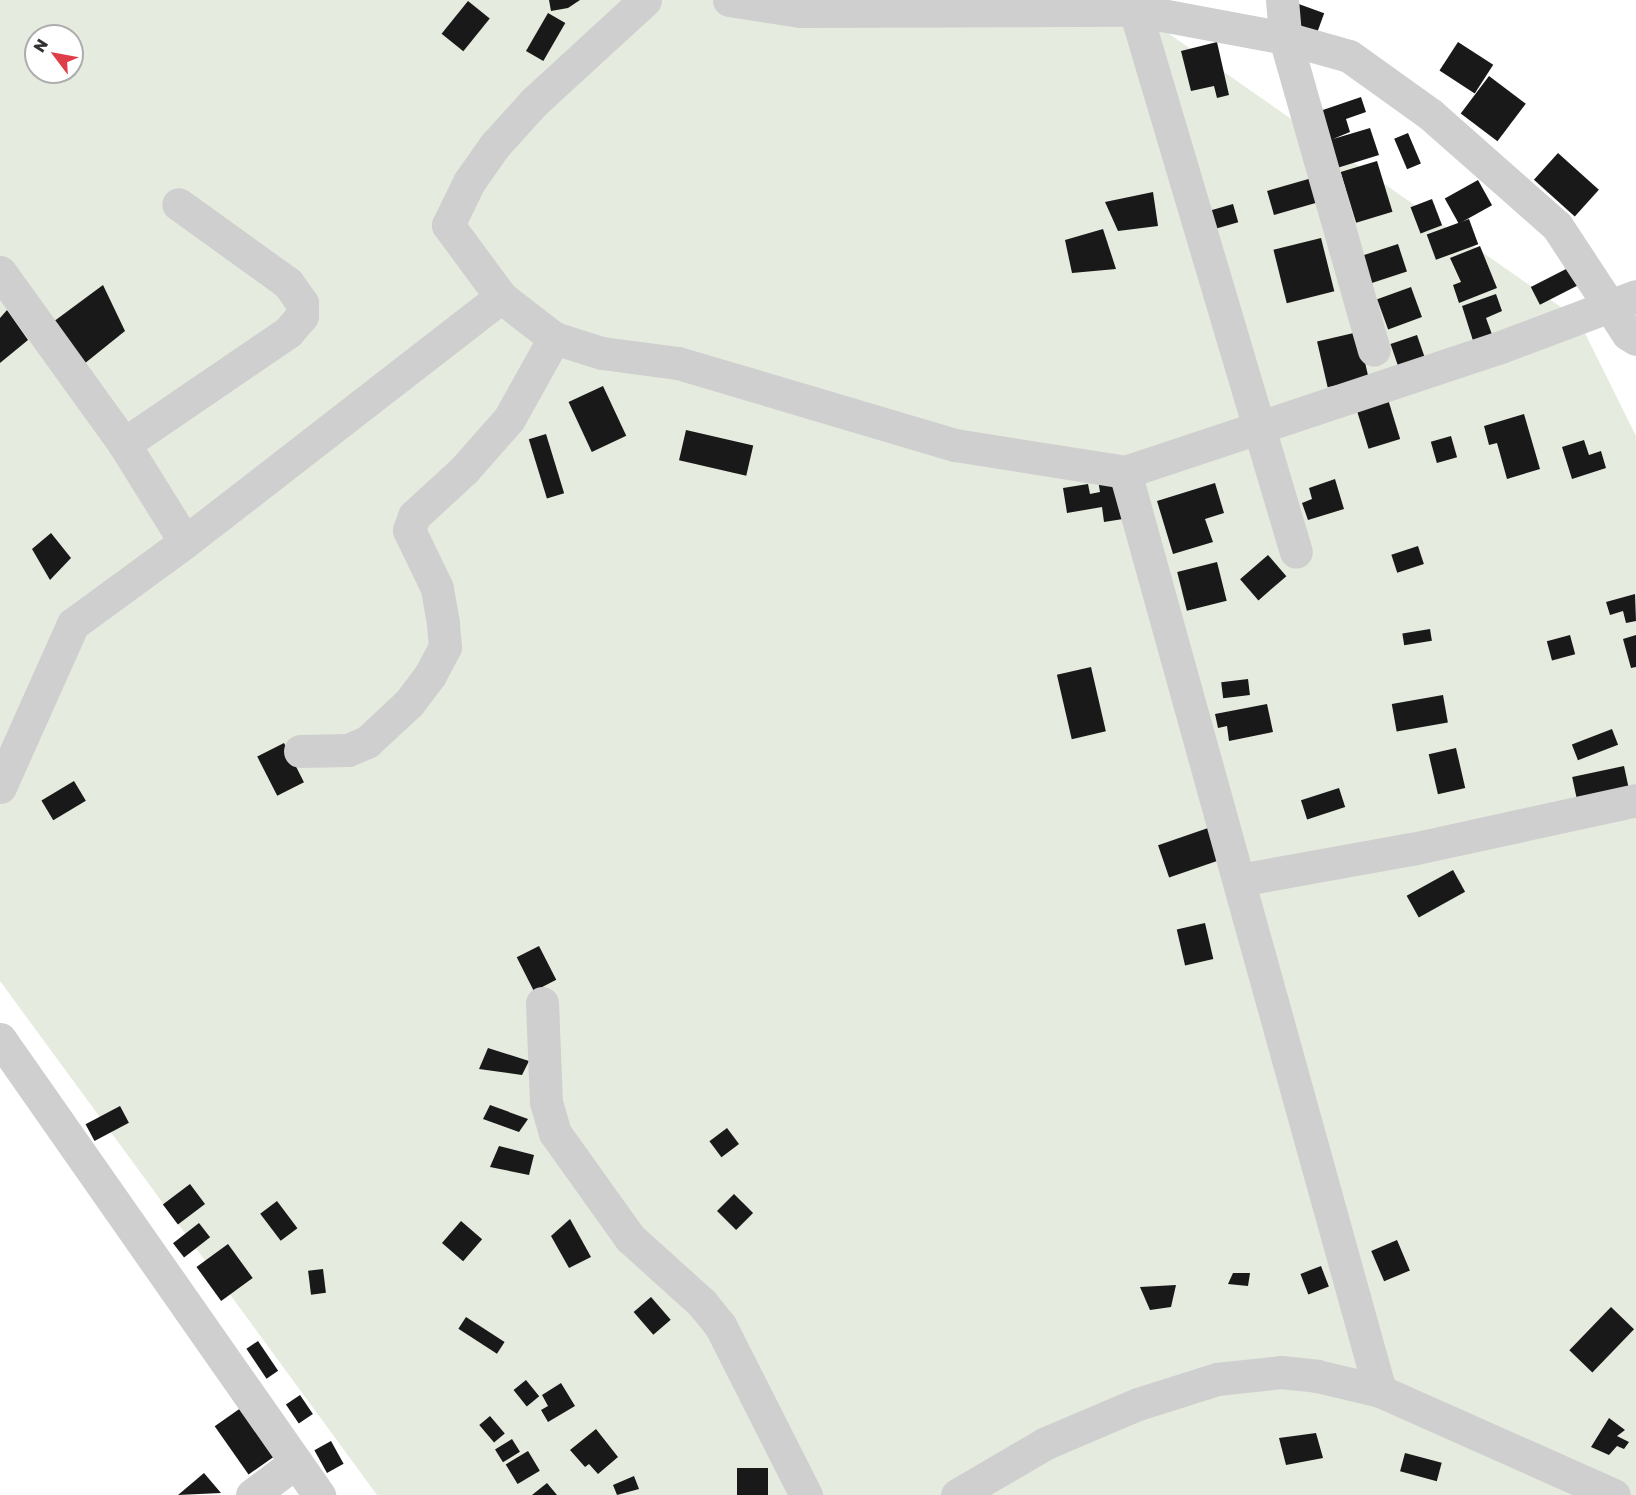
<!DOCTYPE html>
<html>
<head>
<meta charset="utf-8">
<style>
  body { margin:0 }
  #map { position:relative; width:1636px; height:1495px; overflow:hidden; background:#fff; font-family:"Golos Text",sans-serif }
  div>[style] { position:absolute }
  .green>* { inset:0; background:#e5ebde }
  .building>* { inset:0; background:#191919; transform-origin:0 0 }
  .minor>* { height:33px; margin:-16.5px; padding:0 16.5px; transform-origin:16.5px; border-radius:16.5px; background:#cfcfcf }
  span { translate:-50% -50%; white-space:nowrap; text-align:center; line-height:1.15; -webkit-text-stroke:6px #fff; paint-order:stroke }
  .north { position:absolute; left:24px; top:24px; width:60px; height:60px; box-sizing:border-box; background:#fff; border:2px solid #adadad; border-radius:50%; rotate:302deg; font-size:16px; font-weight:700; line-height:24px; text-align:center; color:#323232 }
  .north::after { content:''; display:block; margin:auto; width:21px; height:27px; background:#e03d4b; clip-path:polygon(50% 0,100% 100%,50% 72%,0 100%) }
</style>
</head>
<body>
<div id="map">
  <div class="green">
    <div style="clip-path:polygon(evenodd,0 0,1133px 0,1135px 10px,1578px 319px,1636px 436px,1636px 1495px,377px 1495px,0 981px,0 0,36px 36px,72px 36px,72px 72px,36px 72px,36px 36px)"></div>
  </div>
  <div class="building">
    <div style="clip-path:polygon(549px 0,580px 0,568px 8px,551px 11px)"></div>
    <div style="left:468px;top:1px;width:28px;height:42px;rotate:39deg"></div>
    <div style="left:1296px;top:3px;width:30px;height:29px;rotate:20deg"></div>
    <div style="left:548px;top:13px;width:20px;height:44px;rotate:30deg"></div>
    <div style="clip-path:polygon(1217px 42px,1229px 95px,1217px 98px,1214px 86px,1191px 91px,1181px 51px)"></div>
    <div style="left:1458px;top:42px;width:42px;height:34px;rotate:33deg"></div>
    <div style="left:1489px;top:76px;width:46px;height:47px;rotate:37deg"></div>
    <div style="clip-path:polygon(1361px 97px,1366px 112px,1346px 119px,1350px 132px,1333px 139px,1370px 128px,1379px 155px,1337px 168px,1317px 112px)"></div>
    <div style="left:1408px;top:133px;width:33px;height:15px;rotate:67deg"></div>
    <div style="left:1558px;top:153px;width:55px;height:36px;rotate:42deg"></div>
    <div style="left:1377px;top:161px;width:53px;height:38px;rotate:73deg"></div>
    <div style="left:1319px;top:176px;width:25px;height:54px;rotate:74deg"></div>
    <div style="left:1478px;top:180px;width:29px;height:38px;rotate:61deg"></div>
    <div style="clip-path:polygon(1153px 192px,1158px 226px,1118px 231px,1105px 202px)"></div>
    <div style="left:1432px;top:199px;width:28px;height:23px;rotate:69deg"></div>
    <div style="left:1233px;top:204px;width:19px;height:29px;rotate:74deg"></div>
    <div style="left:1469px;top:219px;width:27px;height:45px;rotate:70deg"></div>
    <div style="clip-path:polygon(1103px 229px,1116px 269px,1072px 273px,1065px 240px)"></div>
    <div style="left:1321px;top:238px;width:55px;height:49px;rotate:76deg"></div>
    <div style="left:1398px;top:244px;width:29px;height:41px;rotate:72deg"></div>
    <div style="clip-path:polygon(1480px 246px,1497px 288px,1459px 303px,1453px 285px,1461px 282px,1450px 258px)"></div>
    <div style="left:1570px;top:267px;width:20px;height:44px;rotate:63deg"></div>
    <div style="clip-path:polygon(103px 285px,125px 331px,79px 368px,53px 322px)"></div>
    <div style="left:1411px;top:287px;width:32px;height:36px;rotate:70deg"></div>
    <div style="clip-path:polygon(1496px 294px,1502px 311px,1486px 318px,1494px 340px,1475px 347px,1462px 306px)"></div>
    <div style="clip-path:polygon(7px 310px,28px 340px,0 363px,0 318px)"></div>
    <div style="left:1358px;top:332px;width:47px;height:42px;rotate:77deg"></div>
    <div style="left:1417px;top:335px;width:31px;height:28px;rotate:71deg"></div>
    <div style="left:603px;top:386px;width:55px;height:38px;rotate:65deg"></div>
    <div style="left:1387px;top:396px;width:45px;height:33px;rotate:73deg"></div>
    <div style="clip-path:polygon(1524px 414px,1540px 469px,1507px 479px,1497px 443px,1489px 445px,1484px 426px)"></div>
    <div style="left:686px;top:430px;width:69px;height:31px;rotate:13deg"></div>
    <div style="left:546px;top:434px;width:62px;height:18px;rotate:73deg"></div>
    <div style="left:1451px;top:436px;width:22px;height:21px;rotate:74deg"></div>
    <div style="clip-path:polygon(1584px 440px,1589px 455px,1601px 451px,1606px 468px,1572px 479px,1562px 447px)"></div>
    <div style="clip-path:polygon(1125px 476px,1123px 519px,1104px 522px,1102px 507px,1067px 513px,1063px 488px,1088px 484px,1090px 494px,1100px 492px,1098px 480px)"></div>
    <div style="clip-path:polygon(1335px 479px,1344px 509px,1308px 520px,1302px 503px,1312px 499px,1309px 488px)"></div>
    <div style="clip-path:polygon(1215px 483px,1224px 513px,1205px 519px,1213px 542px,1173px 554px,1157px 501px)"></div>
    <div style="clip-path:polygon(51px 533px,71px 558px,50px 580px,32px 549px)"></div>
    <div style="left:1418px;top:546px;width:19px;height:28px;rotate:72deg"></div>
    <div style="left:1268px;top:555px;width:28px;height:37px;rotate:49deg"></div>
    <div style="left:1217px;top:562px;width:40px;height:41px;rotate:76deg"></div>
    <div style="clip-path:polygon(1635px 594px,1636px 621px,1626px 623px,1623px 611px,1610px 615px,1606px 602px)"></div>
    <div style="left:1430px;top:629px;width:12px;height:28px;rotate:81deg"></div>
    <div style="left:1570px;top:635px;width:20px;height:24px;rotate:75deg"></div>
    <div style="clip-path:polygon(1636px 635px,1636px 667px,1631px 668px,1623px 639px)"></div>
    <div style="left:1091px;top:667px;width:66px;height:35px;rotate:77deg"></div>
    <div style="left:1248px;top:679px;width:16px;height:27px;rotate:83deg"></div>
    <div style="left:1443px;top:695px;width:28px;height:52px;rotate:80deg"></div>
    <div style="clip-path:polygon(1267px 704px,1273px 732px,1229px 741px,1227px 726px,1218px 728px,1215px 714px)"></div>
    <div style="left:1612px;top:729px;width:17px;height:43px;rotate:69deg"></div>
    <div style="left:284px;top:743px;width:44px;height:30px;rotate:63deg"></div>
    <div style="left:1456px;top:748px;width:41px;height:28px;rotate:77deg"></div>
    <div style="left:1624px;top:766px;width:34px;height:53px;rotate:78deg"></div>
    <div style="left:74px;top:781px;width:23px;height:38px;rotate:59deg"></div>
    <div style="left:1339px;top:788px;width:20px;height:40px;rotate:72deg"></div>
    <div style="left:1211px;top:827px;width:34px;height:56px;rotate:71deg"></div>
    <div style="left:1453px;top:870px;width:25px;height:53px;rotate:61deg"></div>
    <div style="left:1205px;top:923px;width:37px;height:29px;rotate:77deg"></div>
    <div style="left:539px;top:946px;width:38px;height:25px;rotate:63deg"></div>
    <div style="clip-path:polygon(488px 1048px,529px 1061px,522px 1075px,479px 1069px)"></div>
    <div style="clip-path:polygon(490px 1105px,528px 1119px,519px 1132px,483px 1119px)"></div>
    <div style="left:120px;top:1106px;width:19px;height:39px;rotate:62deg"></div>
    <div style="left:727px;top:1128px;width:20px;height:22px;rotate:53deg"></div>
    <div style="clip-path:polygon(499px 1146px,534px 1155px,529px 1175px,490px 1167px)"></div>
    <div style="left:190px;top:1184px;width:25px;height:34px;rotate:53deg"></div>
    <div style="left:734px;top:1194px;width:27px;height:24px;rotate:45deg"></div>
    <div style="left:277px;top:1201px;width:34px;height:21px;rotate:53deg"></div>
    <div style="clip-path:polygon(570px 1219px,591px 1257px,569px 1268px,551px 1236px)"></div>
    <div style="left:461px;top:1221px;width:28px;height:29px;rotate:41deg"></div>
    <div style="left:199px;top:1223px;width:18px;height:33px;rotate:52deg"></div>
    <div style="left:1397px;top:1240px;width:33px;height:28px;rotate:67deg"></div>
    <div style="left:228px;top:1244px;width:42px;height:39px;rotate:54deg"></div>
    <div style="left:1321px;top:1266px;width:22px;height:22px;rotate:69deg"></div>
    <div style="left:323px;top:1269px;width:24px;height:15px;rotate:83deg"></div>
    <div style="clip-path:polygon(1233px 1273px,1250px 1273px,1248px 1286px,1228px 1284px)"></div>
    <div style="clip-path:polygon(1176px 1285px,1171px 1307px,1150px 1310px,1140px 1287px)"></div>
    <div style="left:651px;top:1297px;width:30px;height:23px;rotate:49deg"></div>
    <div style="left:1611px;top:1307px;width:32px;height:60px;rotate:44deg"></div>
    <div style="left:466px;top:1317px;width:46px;height:14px;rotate:33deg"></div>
    <div style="left:258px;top:1341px;width:36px;height:14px;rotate:56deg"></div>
    <div style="left:526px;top:1380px;width:21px;height:16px;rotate:51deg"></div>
    <div style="clip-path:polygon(561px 1383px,575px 1406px,548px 1422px,541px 1410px,548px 1406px,542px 1395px)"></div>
    <div style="left:300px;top:1395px;width:23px;height:17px;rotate:56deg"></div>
    <div style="left:245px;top:1405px;width:59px;height:37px;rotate:55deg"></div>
    <div style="left:490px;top:1416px;width:23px;height:14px;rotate:50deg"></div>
    <div style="clip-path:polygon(1609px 1418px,1625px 1430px,1617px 1436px,1629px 1442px,1624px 1449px,1617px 1446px,1609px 1455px,1591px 1447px)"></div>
    <div style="clip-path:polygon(596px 1429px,618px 1457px,598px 1474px,589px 1464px,585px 1467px,570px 1450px)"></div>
    <div style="clip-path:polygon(1316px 1433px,1323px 1458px,1286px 1465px,1279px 1438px)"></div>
    <div style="left:512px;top:1439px;width:15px;height:20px;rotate:58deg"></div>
    <div style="left:331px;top:1441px;width:26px;height:19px;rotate:61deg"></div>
    <div style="left:528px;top:1451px;width:23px;height:26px;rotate:59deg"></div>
    <div style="left:1405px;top:1453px;width:38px;height:19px;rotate:15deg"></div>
    <div style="left:737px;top:1468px;width:31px;height:27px"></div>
    <div style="clip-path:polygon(204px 1473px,221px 1493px,178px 1495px)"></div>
    <div style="clip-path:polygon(634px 1476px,639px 1489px,617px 1495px,613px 1485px)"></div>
    <div style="clip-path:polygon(547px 1483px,557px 1495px,532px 1495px)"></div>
  </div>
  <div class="minor">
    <div style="left:645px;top:0;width:151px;rotate:137.4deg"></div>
    <div style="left:534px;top:102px;width:58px;rotate:132.2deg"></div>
    <div style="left:495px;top:145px;width:45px;rotate:125.1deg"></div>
    <div style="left:469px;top:182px;width:48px;rotate:116deg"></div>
    <div style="left:448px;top:225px;width:89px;rotate:53.6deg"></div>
    <div style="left:501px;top:297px;width:67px;rotate:37.7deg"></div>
    <div style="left:554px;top:338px;width:50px;rotate:17.4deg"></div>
    <div style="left:602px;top:353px;width:77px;rotate:7.5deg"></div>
    <div style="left:678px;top:363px;width:289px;rotate:16.5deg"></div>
    <div style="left:955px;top:445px;width:172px;rotate:9deg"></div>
    <div style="left:1125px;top:472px;width:393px;rotate:-18.4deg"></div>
    <div style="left:1498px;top:348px;width:147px;rotate:-20.6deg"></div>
    <div style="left:729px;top:0;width:72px;rotate:8.8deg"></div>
    <div style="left:800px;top:11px;width:335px;rotate:-0.2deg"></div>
    <div style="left:1135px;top:10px;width:153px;rotate:10.6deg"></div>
    <div style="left:1285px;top:38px;width:66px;rotate:15.7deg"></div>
    <div style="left:1349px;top:56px;width:100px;rotate:35.6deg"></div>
    <div style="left:1430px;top:114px;width:169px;rotate:41.4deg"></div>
    <div style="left:1557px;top:226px;width:129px;rotate:56.7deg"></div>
    <div style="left:1628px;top:334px;width:9px;rotate:32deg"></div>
    <div style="left:1282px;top:0;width:38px;rotate:85deg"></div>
    <div style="left:1285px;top:38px;width:324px;rotate:74.1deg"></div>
    <div style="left:1135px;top:10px;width:565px;rotate:73.46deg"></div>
    <div style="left:0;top:272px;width:212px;rotate:54.2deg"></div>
    <div style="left:124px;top:444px;width:115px;rotate:58.1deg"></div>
    <div style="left:124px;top:444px;width:199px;rotate:-34.3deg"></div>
    <div style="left:288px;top:332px;width:21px;rotate:-49deg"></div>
    <div style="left:302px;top:316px;width:13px;rotate:-90deg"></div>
    <div style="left:302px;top:303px;width:24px;rotate:-125deg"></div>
    <div style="left:288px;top:283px;width:135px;rotate:-144.3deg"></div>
    <div style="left:1125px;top:472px;width:954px;rotate:74.49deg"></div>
    <div style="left:300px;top:751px;width:48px;rotate:-1.2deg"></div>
    <div style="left:348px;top:750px;width:21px;rotate:-23deg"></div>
    <div style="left:367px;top:742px;width:57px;rotate:-42.9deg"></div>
    <div style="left:409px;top:703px;width:35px;rotate:-53deg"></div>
    <div style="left:430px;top:675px;width:32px;rotate:-62deg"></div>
    <div style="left:445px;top:647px;width:24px;rotate:-95deg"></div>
    <div style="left:443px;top:623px;width:36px;rotate:-100deg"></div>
    <div style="left:437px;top:588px;width:64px;rotate:-115.8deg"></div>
    <div style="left:409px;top:530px;width:15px;rotate:-70deg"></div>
    <div style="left:414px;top:516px;width:68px;rotate:-42.6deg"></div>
    <div style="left:464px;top:470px;width:68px;rotate:-48.6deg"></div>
    <div style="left:509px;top:419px;width:93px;rotate:-60.9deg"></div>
    <div style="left:0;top:787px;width:179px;rotate:-65.9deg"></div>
    <div style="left:73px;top:624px;width:139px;rotate:-36.2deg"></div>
    <div style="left:185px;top:542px;width:400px;rotate:-37.8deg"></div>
    <div style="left:1239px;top:880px;width:176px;rotate:-10.2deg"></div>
    <div style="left:1412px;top:849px;width:229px;rotate:-12.3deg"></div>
    <div style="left:542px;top:1003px;width:99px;rotate:87.7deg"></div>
    <div style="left:546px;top:1102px;width:32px;rotate:74deg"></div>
    <div style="left:555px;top:1133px;width:129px;rotate:54.5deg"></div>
    <div style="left:630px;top:1238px;width:97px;rotate:42.1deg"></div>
    <div style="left:702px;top:1303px;width:28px;rotate:51deg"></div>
    <div style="left:720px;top:1325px;width:191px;rotate:63.2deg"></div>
    <div style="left:0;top:1039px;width:557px;rotate:55.02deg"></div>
    <div style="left:252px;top:1495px;width:55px;rotate:-36.9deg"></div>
    <div style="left:957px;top:1495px;width:103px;rotate:-30.3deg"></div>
    <div style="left:1046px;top:1443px;width:100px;rotate:-23deg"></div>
    <div style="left:1138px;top:1404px;width:83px;rotate:-17.6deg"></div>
    <div style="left:1217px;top:1379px;width:64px;rotate:-6.2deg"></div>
    <div style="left:1281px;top:1372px;width:36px;rotate:6deg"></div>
    <div style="left:1317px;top:1376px;width:65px;rotate:13.4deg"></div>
    <div style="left:1380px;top:1391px;width:256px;rotate:24deg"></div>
  </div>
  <div class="north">N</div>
</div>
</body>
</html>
